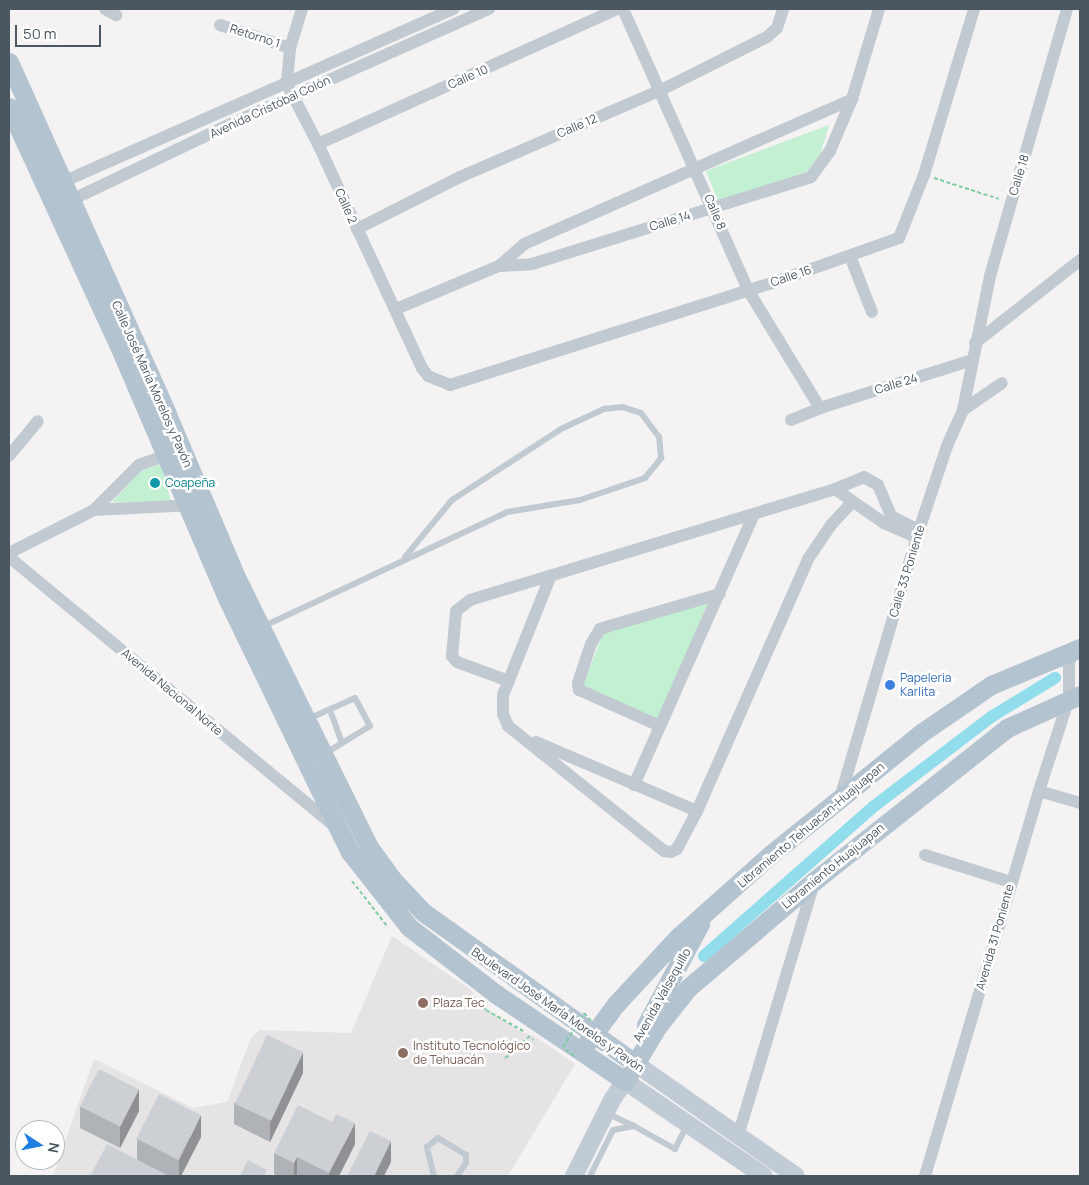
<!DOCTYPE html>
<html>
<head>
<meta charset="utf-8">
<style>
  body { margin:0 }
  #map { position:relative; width:1089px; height:1185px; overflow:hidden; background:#f4f2f2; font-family:Manrope,sans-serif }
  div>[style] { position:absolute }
  .education>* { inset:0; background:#e5e3e4 }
  .green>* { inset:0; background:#c3efd2 }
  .canal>* { height:12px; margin:-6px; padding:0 6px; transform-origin:6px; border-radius:6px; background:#92ddeb }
  .path>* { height:2px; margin-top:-1px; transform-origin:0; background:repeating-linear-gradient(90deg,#7bcda1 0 4px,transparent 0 6.5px) }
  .lane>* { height:6px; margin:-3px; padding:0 3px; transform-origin:3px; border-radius:3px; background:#c1cad1 }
  .street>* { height:12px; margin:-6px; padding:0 6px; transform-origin:6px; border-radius:6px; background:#c1cad1 }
  .secondary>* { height:18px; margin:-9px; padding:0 9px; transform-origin:9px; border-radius:9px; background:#c1cbd5 }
  .primary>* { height:19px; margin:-9.5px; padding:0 9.5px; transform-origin:9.5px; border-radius:9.5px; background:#b3c3d0 }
  .path-bridge>* { height:2px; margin-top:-1px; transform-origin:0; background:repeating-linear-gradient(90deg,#7bcda1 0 4px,transparent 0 6.5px) }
  .wall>* { inset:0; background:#afb2b6 }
  .shaded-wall>* { inset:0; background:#8f9194 }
  .building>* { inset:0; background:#cccfd4; transform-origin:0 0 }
  .dots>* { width:14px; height:14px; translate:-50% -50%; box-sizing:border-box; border:2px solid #fff; border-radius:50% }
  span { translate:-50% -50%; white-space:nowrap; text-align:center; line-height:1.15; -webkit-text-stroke:5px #fff; paint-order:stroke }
  .street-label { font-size:12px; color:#4a5660 }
  .culture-label { font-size:12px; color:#0d838f }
  .left { translate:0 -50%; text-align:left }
  .shop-label { font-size:12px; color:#366cbe }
  .education-label { font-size:12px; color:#785e54 }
  .frame { position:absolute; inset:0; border:10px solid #4a5660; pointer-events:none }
  .north { position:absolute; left:15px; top:1120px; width:50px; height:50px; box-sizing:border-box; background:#fff; border:1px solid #b7bbbf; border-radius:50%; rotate:101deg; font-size:14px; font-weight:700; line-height:20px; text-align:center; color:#4a5660 }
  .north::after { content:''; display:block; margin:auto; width:18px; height:22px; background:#1f7ee2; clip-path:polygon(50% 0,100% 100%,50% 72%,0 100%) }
  .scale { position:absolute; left:15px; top:25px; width:86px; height:22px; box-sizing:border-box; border:2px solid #4a5660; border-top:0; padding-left:6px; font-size:15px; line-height:18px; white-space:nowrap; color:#4a5660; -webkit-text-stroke:4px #fff; paint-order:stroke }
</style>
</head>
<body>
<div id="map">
  <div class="education">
    <div style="clip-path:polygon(392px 936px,471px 990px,481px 1006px,522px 1032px,536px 1037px,575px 1064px,508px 1176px,53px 1176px,94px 1059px,193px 1108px,227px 1102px,250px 1040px,259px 1030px,351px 1033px)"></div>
  </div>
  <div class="green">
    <div style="clip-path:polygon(829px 125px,816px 169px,718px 201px,706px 171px)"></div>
    <div style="clip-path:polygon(161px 464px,171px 501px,144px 504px,112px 502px,141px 471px)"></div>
    <div style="clip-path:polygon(709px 600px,658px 722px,582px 688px,604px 631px)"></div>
  </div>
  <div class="canal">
    <div style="left:704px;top:956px;width:225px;rotate:-41.4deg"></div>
    <div style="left:873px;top:807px;width:148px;rotate:-37.3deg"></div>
    <div style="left:991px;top:717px;width:75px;rotate:-31.4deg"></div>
  </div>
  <div class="path">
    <div style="left:934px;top:178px;width:68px;rotate:17.9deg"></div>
    <div style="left:352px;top:881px;width:57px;rotate:52.1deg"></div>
    <div style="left:474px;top:997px;width:18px;rotate:47deg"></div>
    <div style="left:486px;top:1010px;width:43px;rotate:29.6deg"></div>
    <div style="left:530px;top:1036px;width:33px;rotate:139deg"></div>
    <div style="left:505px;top:1058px;width:34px;rotate:-34deg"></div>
  </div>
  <div class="lane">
    <div style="left:262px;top:627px;width:271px;rotate:-25.1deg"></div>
    <div style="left:507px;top:512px;width:74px;rotate:-9.3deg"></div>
    <div style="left:580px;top:500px;width:69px;rotate:-18.7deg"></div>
    <div style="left:645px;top:478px;width:26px;rotate:-51deg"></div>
    <div style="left:661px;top:458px;width:21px;rotate:-95deg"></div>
    <div style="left:659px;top:437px;width:30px;rotate:-127deg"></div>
    <div style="left:641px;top:413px;width:19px;rotate:-162deg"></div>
    <div style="left:623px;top:407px;width:19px;rotate:174deg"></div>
    <div style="left:604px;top:409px;width:47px;rotate:155.1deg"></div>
    <div style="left:561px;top:429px;width:130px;rotate:146.9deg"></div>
    <div style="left:452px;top:500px;width:74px;rotate:129.5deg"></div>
    <div style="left:330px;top:710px;width:35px;rotate:70deg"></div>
    <div style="left:308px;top:719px;width:51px;rotate:-24.1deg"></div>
    <div style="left:355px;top:698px;width:32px;rotate:62deg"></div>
    <div style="left:370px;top:726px;width:52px;rotate:148.5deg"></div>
    <div style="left:634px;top:1126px;width:47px;rotate:29.3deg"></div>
    <div style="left:675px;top:1149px;width:27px;rotate:-63deg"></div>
    <div style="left:434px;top:1176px;width:30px;rotate:-104deg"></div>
    <div style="left:427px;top:1147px;width:14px;rotate:-39deg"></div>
    <div style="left:438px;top:1138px;width:33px;rotate:31deg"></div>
    <div style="left:466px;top:1155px;width:8px;rotate:90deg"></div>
    <div style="left:466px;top:1163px;width:16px;rotate:125deg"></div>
    <div style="left:590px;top:1176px;width:51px;rotate:-63.4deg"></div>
    <div style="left:613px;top:1130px;width:21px;rotate:-11deg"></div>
    <div style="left:634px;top:1126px;width:31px;rotate:-155deg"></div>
  </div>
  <div class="street">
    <div style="left:105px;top:9px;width:13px;rotate:29deg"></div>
    <div style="left:302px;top:9px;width:41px;rotate:107.1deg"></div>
    <div style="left:290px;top:48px;width:36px;rotate:95deg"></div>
    <div style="left:287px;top:84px;width:68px;rotate:62.7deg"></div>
    <div style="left:318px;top:144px;width:247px;rotate:65.1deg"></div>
    <div style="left:422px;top:368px;width:10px;rotate:53deg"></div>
    <div style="left:428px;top:376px;width:24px;rotate:22deg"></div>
    <div style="left:450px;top:385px;width:335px;rotate:-17.6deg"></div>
    <div style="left:769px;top:284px;width:138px;rotate:-19.5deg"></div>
    <div style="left:899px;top:238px;width:68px;rotate:-68.4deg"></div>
    <div style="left:924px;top:175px;width:173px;rotate:-73.2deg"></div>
    <div style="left:623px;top:9px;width:308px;rotate:66deg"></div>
    <div style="left:748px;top:290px;width:138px;rotate:58.6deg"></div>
    <div style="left:220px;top:25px;width:74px;rotate:18.2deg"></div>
    <div style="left:318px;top:144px;width:328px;rotate:-24.3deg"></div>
    <div style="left:56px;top:185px;width:435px;rotate:-23.9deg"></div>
    <div style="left:65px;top:203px;width:191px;rotate:-25.5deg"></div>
    <div style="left:237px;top:121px;width:276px;rotate:-24deg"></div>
    <div style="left:357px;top:229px;width:115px;rotate:-26.8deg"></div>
    <div style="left:460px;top:177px;width:217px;rotate:-23.4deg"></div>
    <div style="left:659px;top:91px;width:121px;rotate:-26.6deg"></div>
    <div style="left:767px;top:37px;width:13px;rotate:-42deg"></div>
    <div style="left:777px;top:28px;width:20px;rotate:-72deg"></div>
    <div style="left:850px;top:256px;width:60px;rotate:68.6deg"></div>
    <div style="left:499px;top:266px;width:33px;rotate:-3deg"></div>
    <div style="left:532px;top:264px;width:292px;rotate:-17.3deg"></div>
    <div style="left:811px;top:177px;width:32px;rotate:-54deg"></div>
    <div style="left:830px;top:151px;width:56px;rotate:-67.1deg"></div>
    <div style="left:852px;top:99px;width:94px;rotate:-73.3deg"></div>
    <div style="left:396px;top:309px;width:112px;rotate:-22.7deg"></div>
    <div style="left:499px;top:266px;width:33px;rotate:-41deg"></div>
    <div style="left:524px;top:244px;width:359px;rotate:-23.8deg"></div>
    <div style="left:975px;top:343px;width:134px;rotate:-38.3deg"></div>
    <div style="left:963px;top:410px;width:47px;rotate:-34.7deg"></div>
    <div style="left:791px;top:420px;width:31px;rotate:-22deg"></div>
    <div style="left:820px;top:408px;width:159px;rotate:-17.5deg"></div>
    <div style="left:9px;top:456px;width:45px;rotate:-50.4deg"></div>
    <div style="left:835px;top:489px;width:60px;rotate:34.8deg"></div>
    <div style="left:884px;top:523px;width:36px;rotate:24deg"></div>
    <div style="left:94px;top:510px;width:100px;rotate:-2.9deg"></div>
    <div style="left:9px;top:553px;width:95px;rotate:-26.8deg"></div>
    <div style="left:94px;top:510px;width:64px;rotate:-45deg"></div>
    <div style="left:139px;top:465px;width:35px;rotate:-20deg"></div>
    <div style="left:9px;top:557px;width:422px;rotate:39.6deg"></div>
    <div style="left:551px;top:575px;width:129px;rotate:111.8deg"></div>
    <div style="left:503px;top:695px;width:19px;rotate:90deg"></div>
    <div style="left:503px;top:714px;width:13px;rotate:67deg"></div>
    <div style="left:508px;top:726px;width:200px;rotate:38.7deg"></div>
    <div style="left:664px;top:851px;width:7px;rotate:8deg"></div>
    <div style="left:671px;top:852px;width:7px;rotate:-27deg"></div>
    <div style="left:677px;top:849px;width:43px;rotate:-62.2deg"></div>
    <div style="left:697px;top:811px;width:275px;rotate:-66.2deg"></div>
    <div style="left:808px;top:559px;width:40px;rotate:-56deg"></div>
    <div style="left:830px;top:526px;width:33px;rotate:-47deg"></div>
    <div style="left:509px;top:681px;width:55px;rotate:-159.9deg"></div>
    <div style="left:457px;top:662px;width:8px;rotate:-130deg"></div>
    <div style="left:452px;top:656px;width:45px;rotate:-84.9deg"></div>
    <div style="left:456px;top:611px;width:18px;rotate:-38deg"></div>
    <div style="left:470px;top:600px;width:382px;rotate:-16.9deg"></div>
    <div style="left:835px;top:489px;width:31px;rotate:-22deg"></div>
    <div style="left:864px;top:477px;width:16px;rotate:30deg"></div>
    <div style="left:878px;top:485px;width:34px;rotate:67deg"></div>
    <div style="left:891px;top:516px;width:31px;rotate:27deg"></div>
    <div style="left:660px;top:726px;width:89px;rotate:-156deg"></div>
    <div style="left:579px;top:690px;width:7px;rotate:-98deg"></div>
    <div style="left:578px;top:683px;width:41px;rotate:-71.6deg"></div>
    <div style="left:591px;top:644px;width:17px;rotate:-59deg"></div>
    <div style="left:600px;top:629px;width:9px;rotate:-18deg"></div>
    <div style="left:609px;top:626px;width:115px;rotate:-16.2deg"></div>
    <div style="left:536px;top:742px;width:175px;rotate:23.2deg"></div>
    <div style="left:634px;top:785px;width:296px;rotate:-66.1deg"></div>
    <div style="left:1039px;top:791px;width:43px;rotate:16.3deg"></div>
    <div style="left:840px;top:798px;width:279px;rotate:-73.6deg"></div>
    <div style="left:919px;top:530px;width:89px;rotate:-71.6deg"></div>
    <div style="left:947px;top:446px;width:39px;rotate:-66deg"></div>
    <div style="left:963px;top:410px;width:137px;rotate:-78.6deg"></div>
    <div style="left:990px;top:276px;width:278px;rotate:-73.9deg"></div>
    <div style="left:925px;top:855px;width:90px;rotate:17.4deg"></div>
    <div style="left:738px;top:1136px;width:265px;rotate:-73.3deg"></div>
    <div style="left:925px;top:1176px;width:402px;rotate:-73.5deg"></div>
    <div style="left:1039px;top:791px;width:98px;rotate:-72.1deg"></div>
    <div style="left:1069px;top:698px;width:35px;rotate:-90deg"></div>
    <div style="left:1069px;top:663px;width:16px;rotate:-72deg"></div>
  </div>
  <div class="secondary">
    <div style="left:636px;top:1064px;width:195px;rotate:35deg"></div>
    <div style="left:574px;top:1176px;width:85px;rotate:-63.4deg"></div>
    <div style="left:612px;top:1100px;width:23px;rotate:-56deg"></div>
    <div style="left:625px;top:1081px;width:168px;rotate:34.4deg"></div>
  </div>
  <div class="primary">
    <div style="left:9px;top:62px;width:384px;rotate:65.8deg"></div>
    <div style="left:166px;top:412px;width:181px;rotate:67deg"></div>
    <div style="left:237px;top:579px;width:299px;rotate:63.8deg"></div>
    <div style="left:369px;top:847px;width:39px;rotate:54deg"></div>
    <div style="left:392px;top:879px;width:45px;rotate:46.8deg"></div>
    <div style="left:423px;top:912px;width:262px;rotate:35.5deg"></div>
    <div style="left:9px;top:107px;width:271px;rotate:65.3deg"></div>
    <div style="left:122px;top:353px;width:269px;rotate:66.8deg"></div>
    <div style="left:228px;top:600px;width:280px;rotate:64.2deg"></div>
    <div style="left:350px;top:852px;width:95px;rotate:51.8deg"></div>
    <div style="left:409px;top:927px;width:110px;rotate:37.6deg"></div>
    <div style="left:496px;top:994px;width:156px;rotate:34deg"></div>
    <div style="left:625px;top:1081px;width:63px;rotate:-59.3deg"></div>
    <div style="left:657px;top:1027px;width:50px;rotate:-51.5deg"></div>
    <div style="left:688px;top:988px;width:165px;rotate:-40.3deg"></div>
    <div style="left:814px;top:881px;width:246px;rotate:-38.4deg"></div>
    <div style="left:1007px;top:728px;width:80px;rotate:-24.3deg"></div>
    <div style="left:646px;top:1025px;width:115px;rotate:-61.9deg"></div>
    <div style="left:587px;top:1043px;width:49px;rotate:-53.4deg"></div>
    <div style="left:616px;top:1004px;width:91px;rotate:-47.2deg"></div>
    <div style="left:678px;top:937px;width:123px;rotate:-41.7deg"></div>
    <div style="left:770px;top:855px;width:194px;rotate:-38.9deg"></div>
    <div style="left:921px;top:733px;width:85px;rotate:-34.4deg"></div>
    <div style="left:991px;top:685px;width:96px;rotate:-22.6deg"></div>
  </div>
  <div class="path-bridge">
    <div style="left:574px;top:1056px;width:14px;rotate:-141deg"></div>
    <div style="left:563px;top:1047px;width:40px;rotate:-58deg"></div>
    <div style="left:584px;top:1013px;width:12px;rotate:48deg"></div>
  </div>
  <div class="wall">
    <div style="clip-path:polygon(303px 1073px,270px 1142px,234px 1124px,234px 1103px)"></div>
    <div style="clip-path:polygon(80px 1107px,139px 1111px,120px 1148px,80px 1128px)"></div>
    <div style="clip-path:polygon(201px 1137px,181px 1176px,90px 1176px,137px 1160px,137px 1139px)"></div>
    <div style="clip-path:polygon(355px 1144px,339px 1176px,278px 1176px,274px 1174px,274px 1153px)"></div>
  </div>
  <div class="shaded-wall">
    <div style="clip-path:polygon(303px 1052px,303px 1073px,270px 1142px,270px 1120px)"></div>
    <div style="clip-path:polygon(139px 1089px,139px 1111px,120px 1148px,120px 1127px)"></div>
    <div style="clip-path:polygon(201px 1115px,201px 1137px,181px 1176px,179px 1176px,179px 1161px)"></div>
    <div style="clip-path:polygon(355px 1123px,355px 1144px,339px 1176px,329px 1176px,329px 1173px)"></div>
    <div style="clip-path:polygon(391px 1141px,391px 1162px,384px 1176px,374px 1176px)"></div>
    <div style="clip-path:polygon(297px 1157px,297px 1176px,294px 1176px,294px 1163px)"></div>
  </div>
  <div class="building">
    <div style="left:267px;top:1035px;width:40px;height:76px;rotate:25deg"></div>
    <div style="left:99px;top:1069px;width:45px;height:42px;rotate:27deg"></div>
    <div style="left:159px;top:1094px;width:47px;height:50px;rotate:27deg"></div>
    <div style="clip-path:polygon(298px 1105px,332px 1122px,336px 1114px,355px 1123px,329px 1173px,297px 1157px,294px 1163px,274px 1153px)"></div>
    <div style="clip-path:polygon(370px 1131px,391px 1141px,374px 1176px,347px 1176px)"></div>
    <div style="clip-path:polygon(107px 1144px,169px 1176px,90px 1176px)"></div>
    <div style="clip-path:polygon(248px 1160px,267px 1170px,264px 1176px,240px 1176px)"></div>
  </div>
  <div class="dots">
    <div style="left:155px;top:483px;background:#0f9aa8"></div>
    <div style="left:890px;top:685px;background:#3f7fe0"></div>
    <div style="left:423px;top:1003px;background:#8d6e63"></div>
    <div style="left:403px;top:1053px;background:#8d6e63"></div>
  </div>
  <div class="street-label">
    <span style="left:255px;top:36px;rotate:18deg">Retorno 1</span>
    <span style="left:468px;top:77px;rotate:-24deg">Calle 10</span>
    <span style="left:270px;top:107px;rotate:-25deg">Avenida Cristóbal Colón</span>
    <span style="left:577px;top:126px;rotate:-23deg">Calle 12</span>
    <span style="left:1019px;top:175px;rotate:-73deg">Calle 18</span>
    <span style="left:346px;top:206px;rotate:66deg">Calle 2</span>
    <span style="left:715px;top:212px;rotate:67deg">Calle 8</span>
    <span style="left:670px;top:221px;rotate:-17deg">Calle 14</span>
    <span style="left:791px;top:276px;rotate:-19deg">Calle 16</span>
    <span style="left:152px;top:384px;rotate:66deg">Calle José María Morelos y Pavón</span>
    <span style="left:896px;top:384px;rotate:-17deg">Calle 24</span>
    <span style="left:907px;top:571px;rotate:-73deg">Calle 33 Poniente</span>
    <span style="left:172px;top:692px;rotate:40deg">Avenida Nacional Norte</span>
    <span style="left:811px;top:825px;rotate:-40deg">Libramiento Tehuacan-Huajuapan</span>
    <span style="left:833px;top:866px;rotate:-39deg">Libramiento Huajuapan</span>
    <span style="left:995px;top:937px;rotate:-74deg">Avenida 31 Poniente</span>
    <span style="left:662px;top:995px;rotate:-61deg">Avenida Valsequillo</span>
    <span style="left:558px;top:1010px;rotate:35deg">Boulevard José María Morelos y Pavón</span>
  </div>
  <div class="culture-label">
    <span class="left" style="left:165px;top:483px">Coapeña</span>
  </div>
  <div class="shop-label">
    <span class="left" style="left:900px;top:685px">Papeleria<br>Karlita</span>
  </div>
  <div class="education-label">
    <span class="left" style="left:433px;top:1003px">Plaza Tec</span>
    <span class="left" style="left:413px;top:1053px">Instituto Tecnológico<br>de Tehuacán</span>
  </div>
  <div class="frame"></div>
  <div class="north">N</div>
  <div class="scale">50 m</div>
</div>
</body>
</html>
